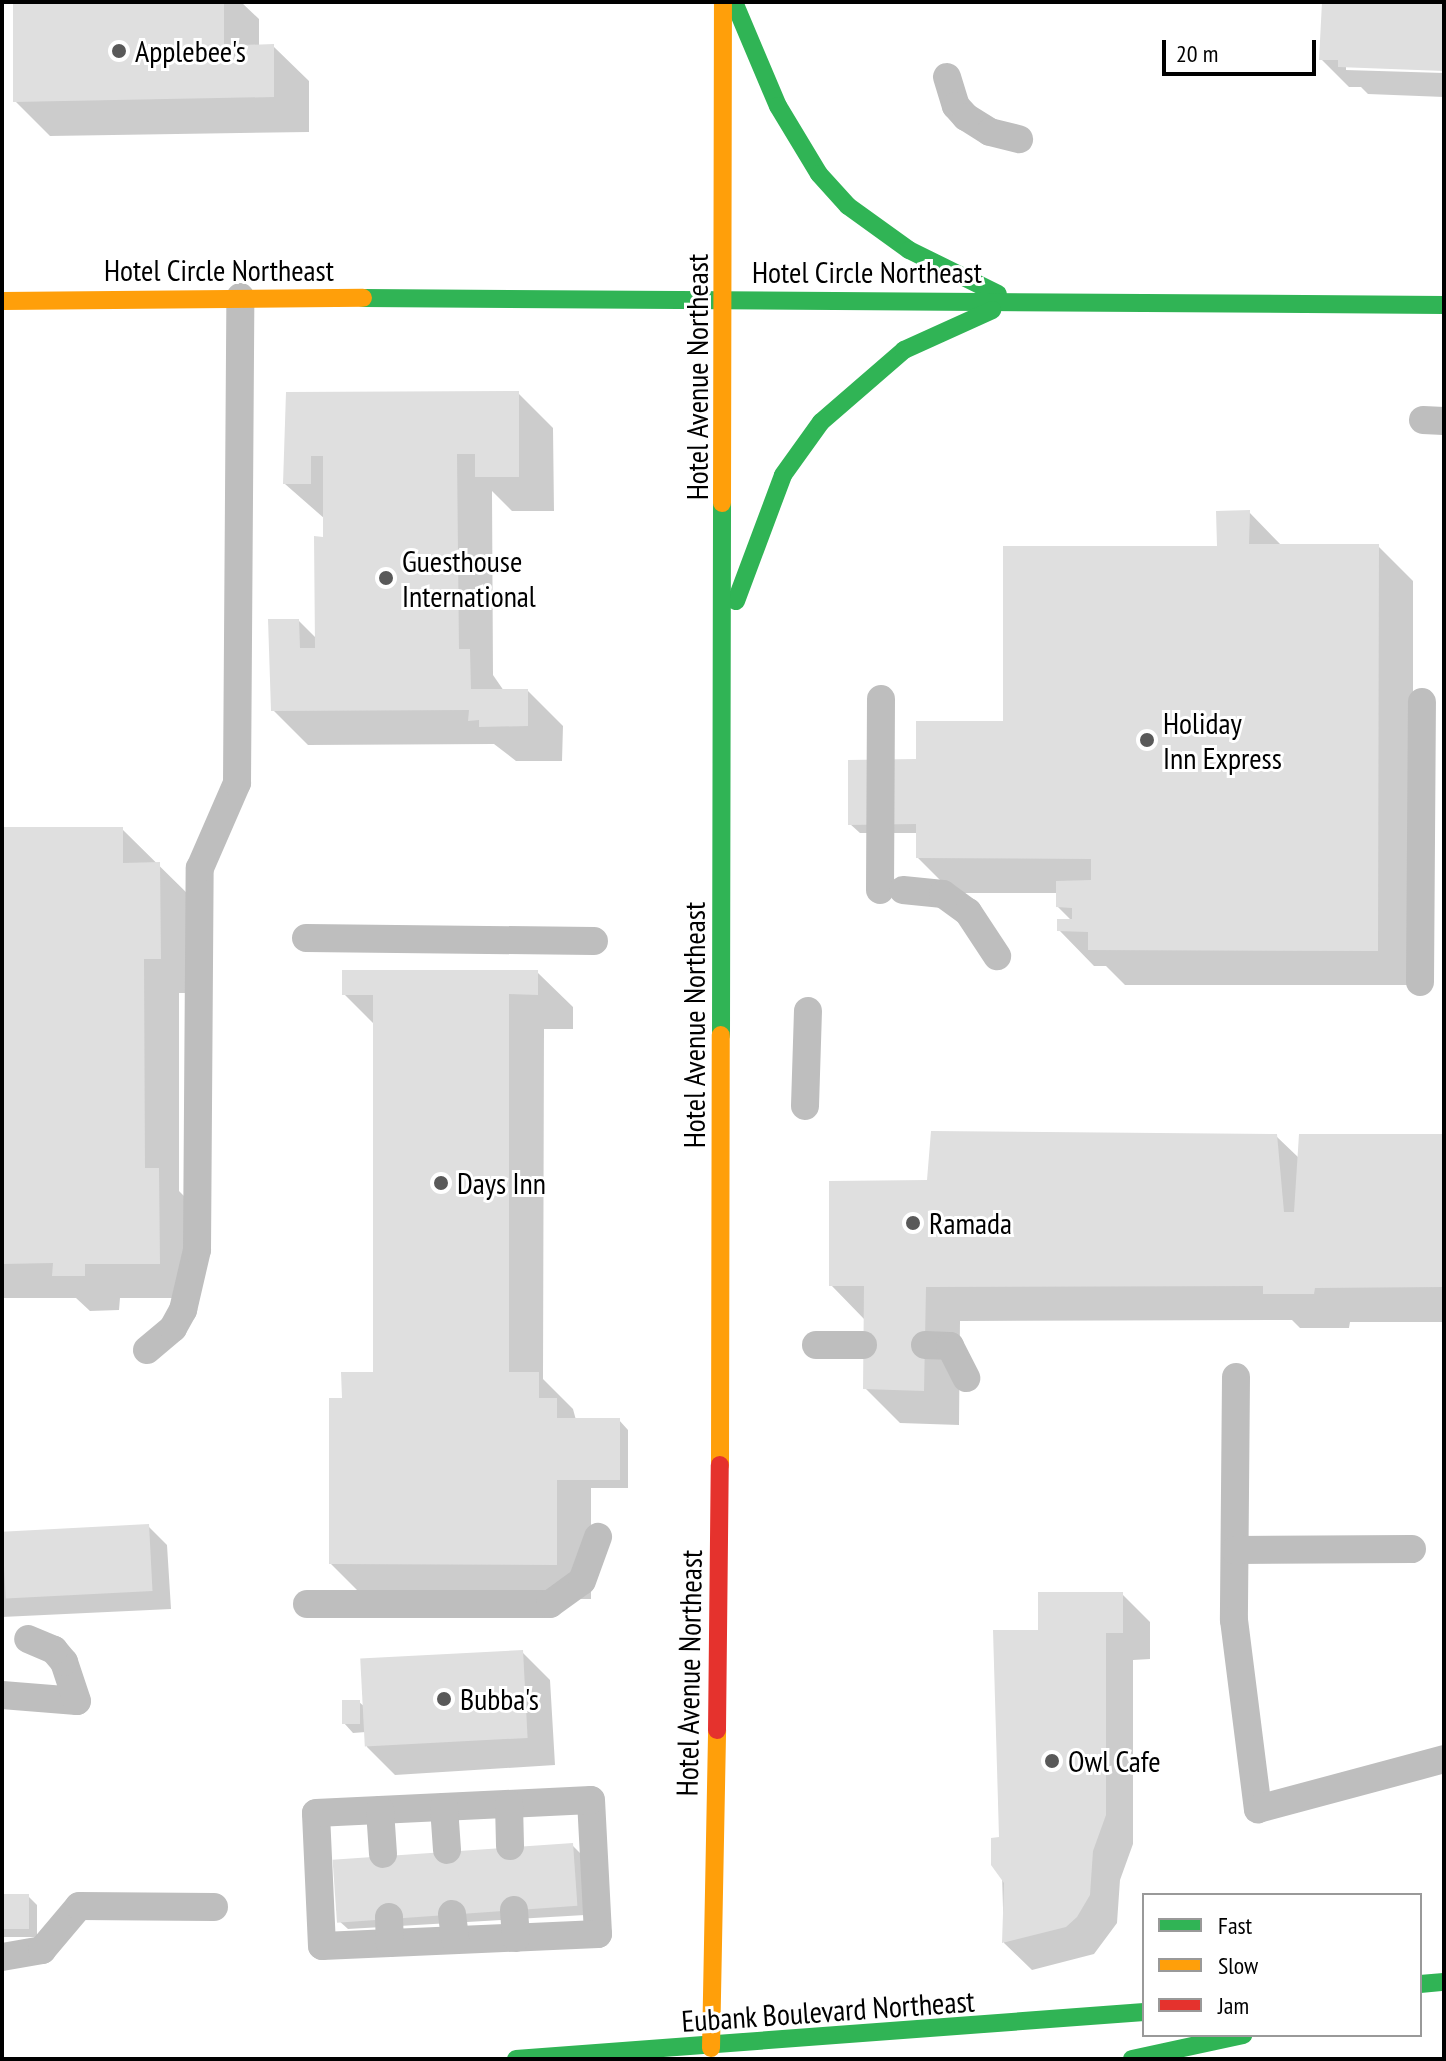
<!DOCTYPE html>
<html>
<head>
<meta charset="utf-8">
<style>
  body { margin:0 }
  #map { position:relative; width:1446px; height:2061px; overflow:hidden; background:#fff; font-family:"PT Sans Narrow",sans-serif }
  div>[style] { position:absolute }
  .shadow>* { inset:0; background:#0003 }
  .building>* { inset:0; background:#dfdfdf; transform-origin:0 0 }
  .lane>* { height:28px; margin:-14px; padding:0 14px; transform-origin:14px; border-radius:14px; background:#bebebe }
  .fast>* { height:18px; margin:-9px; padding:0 9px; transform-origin:9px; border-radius:9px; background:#30b455 }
  .slow>* { height:18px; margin:-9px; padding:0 9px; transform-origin:9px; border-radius:9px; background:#ff9f0a }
  .jam>* { height:18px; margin:-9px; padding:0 9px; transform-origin:9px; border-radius:9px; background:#e5322d }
  .dots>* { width:22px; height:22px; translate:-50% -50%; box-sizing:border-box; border:4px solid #fff; border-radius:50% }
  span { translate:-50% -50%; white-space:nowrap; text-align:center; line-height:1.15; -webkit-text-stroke:6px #fff; paint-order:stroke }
  .poi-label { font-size:30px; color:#000 }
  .left { translate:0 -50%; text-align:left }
  .street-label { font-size:30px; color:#000 }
  .frame { position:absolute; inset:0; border:4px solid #000; pointer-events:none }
  .legend { position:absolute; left:1142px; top:1893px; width:280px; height:144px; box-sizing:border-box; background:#fff; border:2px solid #999; margin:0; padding:10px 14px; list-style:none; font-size:24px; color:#000 }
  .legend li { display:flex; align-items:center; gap:16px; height:40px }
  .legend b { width:40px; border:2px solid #999 }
  .scale { position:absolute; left:1162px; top:40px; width:154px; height:36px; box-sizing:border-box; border:4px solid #000; border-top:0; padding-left:10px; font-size:24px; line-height:28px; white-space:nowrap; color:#000; -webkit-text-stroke:6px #fff; paint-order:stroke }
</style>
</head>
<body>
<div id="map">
  <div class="shadow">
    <div style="clip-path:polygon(15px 2px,241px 2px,259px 19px,259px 46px,273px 46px,309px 81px,309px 132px,50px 136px,15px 101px)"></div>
    <div style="clip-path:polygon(1323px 2px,1444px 2px,1444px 69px,1346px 66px,1346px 70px,1444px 73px,1444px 97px,1368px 94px,1361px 87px,1349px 87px,1321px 59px)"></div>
    <div style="clip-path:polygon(518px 393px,553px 428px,554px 511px,512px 511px,492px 491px,493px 675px,504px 691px,528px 691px,563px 726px,562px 761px,516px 761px,494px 744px,308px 745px,273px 710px,299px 621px,317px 639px,325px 539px,325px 519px,285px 484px,288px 394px)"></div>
    <div style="clip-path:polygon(1249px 512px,1282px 546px,1378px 546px,1413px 581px,1413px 985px,1125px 985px,1106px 966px,1094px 966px,1059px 930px,1072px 921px,1058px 907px,1058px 893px,953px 893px,918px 858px,918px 833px,860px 833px,850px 824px,915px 761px,1005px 723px,1219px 548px)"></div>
    <div style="clip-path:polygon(2px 829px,122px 829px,194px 900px,195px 993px,179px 993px,179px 1191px,194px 1206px,194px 1298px,120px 1298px,119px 1310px,90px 1311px,76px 1298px,2px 1298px)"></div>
    <div style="clip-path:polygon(537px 972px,573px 1007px,573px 1029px,544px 1029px,543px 1379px,573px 1409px,576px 1420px,619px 1420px,628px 1430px,628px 1488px,591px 1488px,591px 1599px,366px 1599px,331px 1564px,344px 1400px,375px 1374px,375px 1025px,344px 994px)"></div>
    <div style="clip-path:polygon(1276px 1136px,1299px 1158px,1444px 1136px,1444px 1322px,1350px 1322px,1349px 1328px,1300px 1328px,1292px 1320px,960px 1321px,959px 1425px,900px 1423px,865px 1388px,865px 1320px,831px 1285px,929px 1182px)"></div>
    <div style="clip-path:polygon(148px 1526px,167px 1545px,171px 1609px,2px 1617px,2px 1535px)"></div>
    <div style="clip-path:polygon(1122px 1594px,1150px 1622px,1150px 1659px,1133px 1660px,1133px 1844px,1120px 1880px,1117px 1923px,1094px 1954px,1032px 1970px,1004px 1943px,1001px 1839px,1040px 1632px)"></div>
    <div style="clip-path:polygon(522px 1652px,550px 1680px,555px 1765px,395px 1775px,367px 1747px,366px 1732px,353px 1733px,344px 1723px,359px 1702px,365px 1707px)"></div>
    <div style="clip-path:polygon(572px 1845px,581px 1854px,585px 1915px,348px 1929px,338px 1920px)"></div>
    <div style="clip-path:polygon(2px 1896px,28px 1896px,37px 1905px,37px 1937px,2px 1937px)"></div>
  </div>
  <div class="building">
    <div style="clip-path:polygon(13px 2px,224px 2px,224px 56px,242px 57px,243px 45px,274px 44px,274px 97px,13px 102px)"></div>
    <div style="clip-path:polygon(1322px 2px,1444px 2px,1444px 71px,1338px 67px,1338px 60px,1319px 60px)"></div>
    <div style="clip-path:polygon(519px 391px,519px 477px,475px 477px,475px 454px,457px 454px,459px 649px,470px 649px,471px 689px,528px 689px,528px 726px,479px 727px,479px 720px,468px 721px,469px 710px,271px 711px,268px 619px,299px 619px,300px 648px,315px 648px,314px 536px,323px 537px,323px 456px,311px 456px,311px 484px,283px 484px,286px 392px)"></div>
    <div style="clip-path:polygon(1250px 510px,1249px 544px,1379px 544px,1378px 951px,1088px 950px,1088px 932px,1057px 931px,1057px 919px,1072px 919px,1072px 908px,1056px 907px,1056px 881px,1091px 880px,1091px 859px,916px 858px,916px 824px,848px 825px,848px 760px,916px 759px,916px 721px,1003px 721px,1003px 546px,1217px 546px,1216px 511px)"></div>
    <div style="clip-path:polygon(2px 827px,123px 827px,123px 863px,160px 862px,161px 959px,144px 959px,145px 1168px,159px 1168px,160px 1264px,85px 1264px,85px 1276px,52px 1276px,53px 1263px,2px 1264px)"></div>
    <div style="clip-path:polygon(342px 970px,538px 970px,538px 995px,509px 994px,509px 1372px,539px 1372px,539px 1398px,557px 1398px,557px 1418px,620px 1418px,620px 1480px,557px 1480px,557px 1565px,329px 1564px,329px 1398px,342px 1398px,341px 1372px,373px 1372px,373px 995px,342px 995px)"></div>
    <div style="clip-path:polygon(931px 1131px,1277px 1134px,1284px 1212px,1294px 1212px,1299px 1134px,1444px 1134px,1444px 1287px,1315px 1288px,1314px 1294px,1263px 1294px,1263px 1286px,926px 1287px,924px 1391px,863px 1389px,864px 1286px,829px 1286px,829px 1181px,927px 1180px)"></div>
    <div style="left:149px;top:1524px;width:67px;height:147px;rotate:87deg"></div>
    <div style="clip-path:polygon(1038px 1592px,1123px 1592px,1123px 1633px,1106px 1633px,1106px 1815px,1093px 1851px,1090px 1895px,1077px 1917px,1066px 1927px,1002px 1943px,1004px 1883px,991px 1865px,991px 1838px,999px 1837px,993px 1630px,1038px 1630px)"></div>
    <div style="left:523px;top:1650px;width:88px;height:163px;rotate:87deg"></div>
    <div style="left:342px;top:1700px;width:18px;height:24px"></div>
    <div style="left:573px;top:1843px;width:63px;height:241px;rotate:86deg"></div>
    <div style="left:2px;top:1894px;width:27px;height:35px"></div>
  </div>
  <div class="lane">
    <div style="left:947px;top:77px;width:30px;rotate:73deg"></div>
    <div style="left:956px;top:106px;width:15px;rotate:48deg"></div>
    <div style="left:966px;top:117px;width:28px;rotate:32deg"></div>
    <div style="left:990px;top:132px;width:30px;rotate:14deg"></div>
    <div style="left:1423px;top:420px;width:21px;rotate:3deg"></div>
    <div style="left:880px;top:890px;width:191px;rotate:-89.7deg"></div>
    <div style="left:903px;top:890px;width:40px;rotate:5.7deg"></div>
    <div style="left:943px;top:894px;width:31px;rotate:36deg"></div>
    <div style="left:968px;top:912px;width:53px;rotate:56.6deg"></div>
    <div style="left:306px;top:938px;width:288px;rotate:0.6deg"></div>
    <div style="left:1420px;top:982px;width:280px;rotate:-89.6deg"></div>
    <div style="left:805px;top:1106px;width:95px;rotate:-88.2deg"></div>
    <div style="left:816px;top:1345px;width:47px"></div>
    <div style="left:925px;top:1345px;width:25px;rotate:2deg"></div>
    <div style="left:950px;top:1346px;width:36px;rotate:63deg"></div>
    <div style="left:147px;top:1350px;width:34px;rotate:-40deg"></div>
    <div style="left:173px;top:1328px;width:21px;rotate:-61deg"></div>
    <div style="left:183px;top:1310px;width:62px;rotate:-76.9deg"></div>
    <div style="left:197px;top:1250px;width:382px;rotate:-89.6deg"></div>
    <div style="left:200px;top:868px;width:93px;rotate:-66.5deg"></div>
    <div style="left:237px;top:783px;width:486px;rotate:-89.6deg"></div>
    <div style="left:1236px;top:1377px;width:243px;rotate:90.5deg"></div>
    <div style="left:1234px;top:1620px;width:191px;rotate:82.8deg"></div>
    <div style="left:1258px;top:1809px;width:193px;rotate:-15deg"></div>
    <div style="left:1235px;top:1550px;width:177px;rotate:-0.3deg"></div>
    <div style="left:307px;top:1604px;width:243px"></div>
    <div style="left:550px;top:1604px;width:39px;rotate:-36deg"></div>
    <div style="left:582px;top:1581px;width:47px;rotate:-70deg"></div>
    <div style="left:2px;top:1695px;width:75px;rotate:4.6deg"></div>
    <div style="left:77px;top:1701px;width:41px;rotate:-108.4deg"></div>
    <div style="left:64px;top:1662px;width:16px;rotate:-130deg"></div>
    <div style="left:54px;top:1650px;width:28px;rotate:-157deg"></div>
    <div style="left:591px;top:1800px;width:134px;rotate:87deg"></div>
    <div style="left:598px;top:1934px;width:276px;rotate:177.5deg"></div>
    <div style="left:322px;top:1946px;width:133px;rotate:-92.6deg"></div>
    <div style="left:316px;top:1813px;width:275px;rotate:-2.7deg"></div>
    <div style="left:509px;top:1804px;width:42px;rotate:88.6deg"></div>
    <div style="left:444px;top:1807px;width:43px;rotate:86deg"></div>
    <div style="left:380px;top:1810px;width:44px;rotate:86.1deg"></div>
    <div style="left:514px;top:1910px;width:28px;rotate:86deg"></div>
    <div style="left:452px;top:1914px;width:26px;rotate:83deg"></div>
    <div style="left:389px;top:1917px;width:26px;rotate:88deg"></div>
    <div style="left:2px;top:1957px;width:41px;rotate:-9.9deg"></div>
    <div style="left:42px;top:1950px;width:57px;rotate:-49.9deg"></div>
    <div style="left:79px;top:1906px;width:135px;rotate:0.4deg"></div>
  </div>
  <div class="fast">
    <div style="left:734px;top:2px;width:113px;rotate:67.1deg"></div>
    <div style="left:778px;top:106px;width:79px;rotate:58.9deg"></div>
    <div style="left:819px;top:174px;width:43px;rotate:47.8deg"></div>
    <div style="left:848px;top:206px;width:75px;rotate:35.8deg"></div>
    <div style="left:909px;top:250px;width:99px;rotate:26.3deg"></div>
    <div style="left:363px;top:298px;width:1081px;rotate:0.37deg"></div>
    <div style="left:736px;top:601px;width:134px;rotate:-69.5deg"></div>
    <div style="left:783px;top:475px;width:65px;rotate:-54.4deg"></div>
    <div style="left:821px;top:422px;width:110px;rotate:-40.9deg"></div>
    <div style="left:904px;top:350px;width:97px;rotate:-24.4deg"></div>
    <div style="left:721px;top:1035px;width:532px;rotate:-89.89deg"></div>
    <div style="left:1420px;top:1984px;width:24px;rotate:-5deg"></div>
    <div style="left:516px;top:2059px;width:630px;rotate:-4.28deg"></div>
    <div style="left:1132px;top:2059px;width:114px;rotate:-12.2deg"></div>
  </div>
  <div class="slow">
    <div style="left:2px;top:301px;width:361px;rotate:-0.5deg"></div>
    <div style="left:722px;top:503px;width:501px;rotate:-89.89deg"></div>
    <div style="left:720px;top:1465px;width:430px;rotate:-89.9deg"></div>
    <div style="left:711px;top:2048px;width:318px;rotate:-88.9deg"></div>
  </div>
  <div class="jam">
    <div style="left:717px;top:1730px;width:265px;rotate:-89.4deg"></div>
  </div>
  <div class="dots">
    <div style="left:119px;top:51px;background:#595959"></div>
    <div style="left:386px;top:578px;background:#595959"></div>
    <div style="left:1147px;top:740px;background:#595959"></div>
    <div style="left:441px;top:1183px;background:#595959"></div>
    <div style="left:913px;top:1223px;background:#595959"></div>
    <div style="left:444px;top:1699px;background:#595959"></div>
    <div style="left:1052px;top:1761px;background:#595959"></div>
  </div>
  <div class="poi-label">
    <span class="left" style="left:135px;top:51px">Applebee's</span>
    <span class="left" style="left:402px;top:578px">Guesthouse<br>International</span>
    <span class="left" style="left:1163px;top:740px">Holiday<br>Inn Express</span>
    <span class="left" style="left:457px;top:1183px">Days Inn</span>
    <span class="left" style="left:929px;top:1223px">Ramada</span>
    <span class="left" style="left:460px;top:1699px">Bubba's</span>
    <span class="left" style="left:1068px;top:1761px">Owl Cafe</span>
  </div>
  <div class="street-label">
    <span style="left:219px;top:270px">Hotel Circle Northeast</span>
    <span style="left:867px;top:272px">Hotel Circle Northeast</span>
    <span style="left:697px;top:377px;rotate:-90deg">Hotel Avenue Northeast</span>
    <span style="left:694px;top:1025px;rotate:-90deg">Hotel Avenue Northeast</span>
    <span style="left:689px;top:1673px;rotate:-89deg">Hotel Avenue Northeast</span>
    <span style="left:828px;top:2011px;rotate:-4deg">Eubank Boulevard Northeast</span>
  </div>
  <div class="frame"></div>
  <ul class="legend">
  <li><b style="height:10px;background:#30b455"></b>Fast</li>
  <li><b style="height:10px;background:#ff9f0a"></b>Slow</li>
  <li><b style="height:10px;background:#e5322d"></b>Jam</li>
  </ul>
  <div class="scale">20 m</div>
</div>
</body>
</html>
